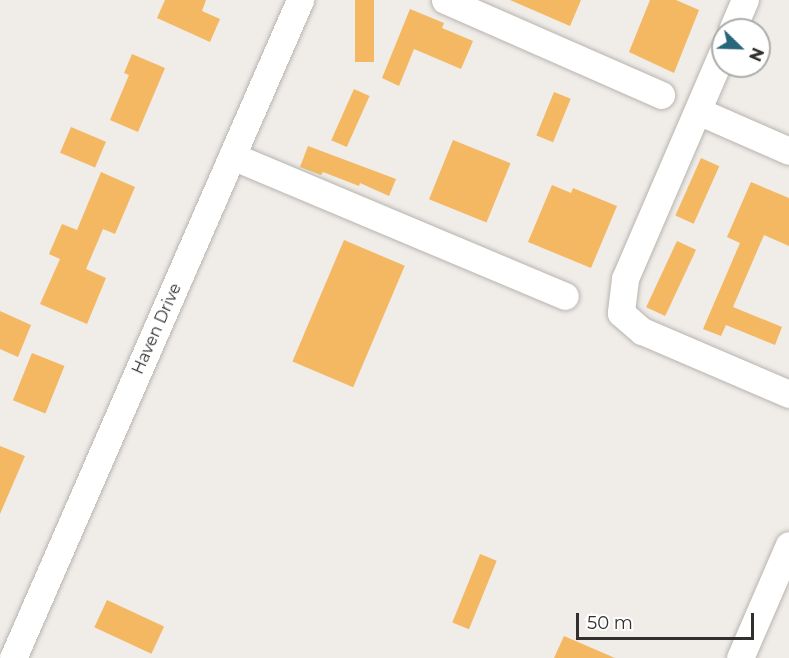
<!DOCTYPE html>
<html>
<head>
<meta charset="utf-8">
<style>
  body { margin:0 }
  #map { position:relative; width:789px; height:658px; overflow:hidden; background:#f0ece8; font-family:Montserrat,sans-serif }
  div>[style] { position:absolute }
  .building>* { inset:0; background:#f3b861; transform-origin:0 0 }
  .roads { filter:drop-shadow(0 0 2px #b7b4af) drop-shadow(0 0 2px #b7b4af) }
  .minor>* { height:27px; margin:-13.5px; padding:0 13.5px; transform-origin:13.5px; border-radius:13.5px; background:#fff }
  span { translate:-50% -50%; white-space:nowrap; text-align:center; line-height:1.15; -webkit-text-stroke:6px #fff; paint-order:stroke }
  .street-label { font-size:16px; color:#31302e }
  .north { position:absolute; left:711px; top:18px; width:60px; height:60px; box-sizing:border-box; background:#fff; border:2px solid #adacab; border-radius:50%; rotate:113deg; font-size:16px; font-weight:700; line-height:24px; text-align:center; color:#31302e }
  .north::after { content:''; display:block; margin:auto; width:21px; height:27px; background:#28667c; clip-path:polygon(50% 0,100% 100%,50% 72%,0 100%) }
  .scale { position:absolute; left:576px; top:613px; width:178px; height:27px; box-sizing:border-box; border:3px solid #31302e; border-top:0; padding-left:8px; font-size:18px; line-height:21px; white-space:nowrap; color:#31302e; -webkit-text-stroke:4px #fff; paint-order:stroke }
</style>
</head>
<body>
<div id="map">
  <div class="building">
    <div style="clip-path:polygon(165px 0,206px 0,202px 11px,220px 19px,210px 42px,157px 18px)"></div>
    <div style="left:355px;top:0;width:19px;height:62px"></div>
    <div style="clip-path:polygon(510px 0,581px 0,570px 26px)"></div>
    <div style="clip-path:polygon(650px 0,676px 0,699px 10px,674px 73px,629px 52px)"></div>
    <div style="clip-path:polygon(410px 9px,444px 23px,442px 28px,473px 41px,461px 69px,414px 49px,399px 86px,382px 78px)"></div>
    <div style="clip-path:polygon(132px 54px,165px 68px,138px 132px,110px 120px,129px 75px,124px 73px)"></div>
    <div style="left:354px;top:89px;width:17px;height:56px;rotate:24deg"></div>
    <div style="left:554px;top:92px;width:18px;height:47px;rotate:22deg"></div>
    <div style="left:71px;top:127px;width:38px;height:28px;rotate:23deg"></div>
    <div style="left:453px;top:140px;width:62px;height:64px;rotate:22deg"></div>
    <div style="clip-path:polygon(308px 146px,396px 179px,389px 196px,360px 183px,359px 186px,323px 172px,321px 175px,300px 167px)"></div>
    <div style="left:701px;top:158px;width:20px;height:63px;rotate:24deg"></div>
    <div style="clip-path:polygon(101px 172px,135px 187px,115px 234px,103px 229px,86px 269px,106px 278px,87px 324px,40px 304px,60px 259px,49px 254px,62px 224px,77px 230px)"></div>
    <div style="clip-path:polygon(751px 182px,789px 198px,789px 246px,764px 235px,733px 307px,782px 327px,775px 345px,726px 325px,721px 336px,703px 329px,740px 243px,727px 237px)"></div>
    <div style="clip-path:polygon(552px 185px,571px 193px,573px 188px,617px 206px,591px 268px,528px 242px)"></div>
    <div style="left:344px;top:240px;width:66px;height:132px;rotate:23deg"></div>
    <div style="left:677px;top:241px;width:21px;height:73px;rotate:25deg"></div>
    <div style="clip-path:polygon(0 311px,31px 325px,18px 357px,0 349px)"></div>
    <div style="left:32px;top:353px;width:35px;height:51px;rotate:22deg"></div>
    <div style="clip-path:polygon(0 446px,25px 456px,0 514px)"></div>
    <div style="left:480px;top:554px;width:18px;height:74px;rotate:22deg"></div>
    <div style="left:107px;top:600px;width:63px;height:30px;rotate:25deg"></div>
    <div style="clip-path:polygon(564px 636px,615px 658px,554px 658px)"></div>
  </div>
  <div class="roads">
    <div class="minor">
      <div style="left:445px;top:0;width:236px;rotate:23.7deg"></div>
      <div style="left:732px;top:30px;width:33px;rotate:-67deg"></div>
      <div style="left:723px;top:51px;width:248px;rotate:113.3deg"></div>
      <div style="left:625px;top:279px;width:34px;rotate:97deg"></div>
      <div style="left:621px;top:313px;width:28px;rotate:41deg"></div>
      <div style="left:642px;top:331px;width:160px;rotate:23.2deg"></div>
      <div style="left:698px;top:111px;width:99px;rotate:23.7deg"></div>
      <div style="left:232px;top:156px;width:361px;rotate:22.8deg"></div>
      <div style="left:13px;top:658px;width:718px;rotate:-66.43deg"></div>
      <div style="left:740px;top:658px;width:123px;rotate:-66.6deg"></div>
    </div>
  </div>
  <div class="street-label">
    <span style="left:157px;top:329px;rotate:-66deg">Haven Drive</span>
  </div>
  <div class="north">N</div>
  <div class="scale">50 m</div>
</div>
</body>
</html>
